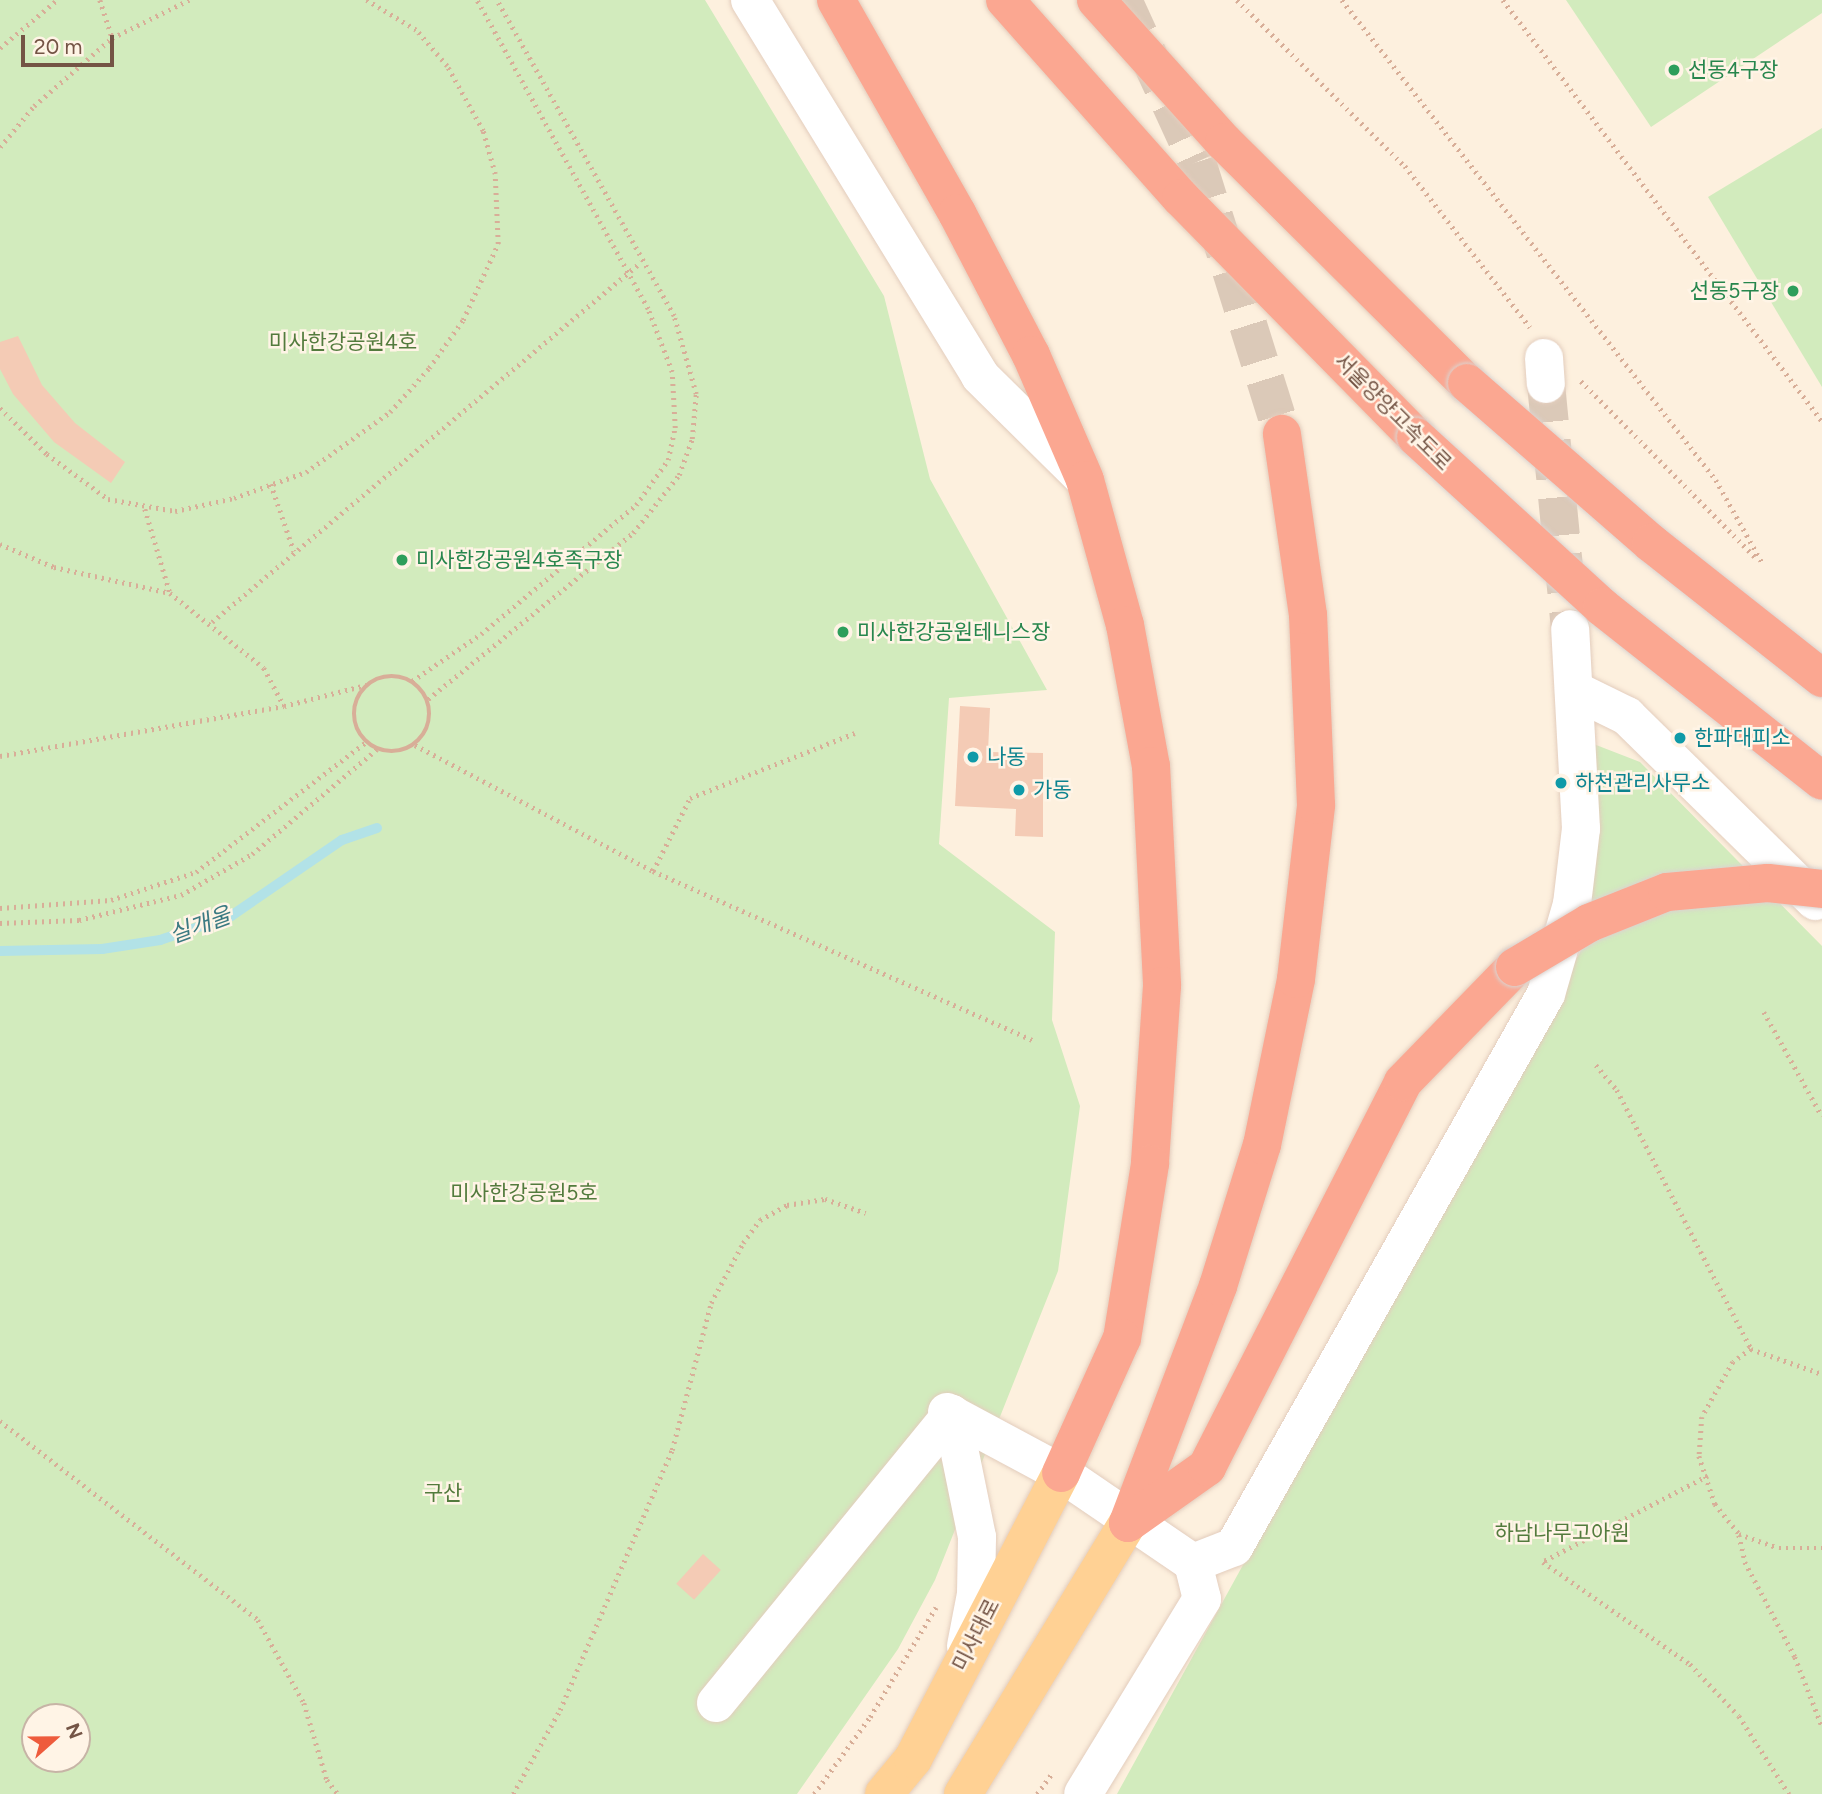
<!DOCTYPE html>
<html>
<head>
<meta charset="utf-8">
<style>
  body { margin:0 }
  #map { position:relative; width:1822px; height:1794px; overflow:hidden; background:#fdf0de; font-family:Figtree,"Noto Sans KR",sans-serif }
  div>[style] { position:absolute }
  .green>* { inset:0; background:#d2ebbd }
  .stream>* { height:10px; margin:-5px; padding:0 5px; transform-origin:5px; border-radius:5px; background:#b2e2e7 }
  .building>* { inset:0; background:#f4cbb5; transform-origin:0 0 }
  .minor-tunnel>* { height:38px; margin-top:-19px; transform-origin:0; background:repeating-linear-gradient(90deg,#dbc9b8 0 38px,transparent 0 57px) }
  .highway-tunnel>* { height:38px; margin-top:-19px; transform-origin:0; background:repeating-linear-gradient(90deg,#dbc9b8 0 38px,transparent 0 57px) }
  .path>* { height:4.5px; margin-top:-2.25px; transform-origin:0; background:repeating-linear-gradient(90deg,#d8ae98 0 2px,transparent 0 7px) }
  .path>.ring { margin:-2.25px; padding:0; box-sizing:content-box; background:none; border:4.5px solid #d8ae98; border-radius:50% }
  .roads { filter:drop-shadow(0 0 2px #e3cdbd) drop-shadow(0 0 2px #e3cdbd) }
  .minor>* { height:38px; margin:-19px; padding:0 19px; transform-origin:19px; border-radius:19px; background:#fff }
  .major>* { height:38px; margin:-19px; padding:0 19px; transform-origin:19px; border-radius:19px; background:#ffd194 }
  .highway>* { height:38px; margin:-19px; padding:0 19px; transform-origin:19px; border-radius:19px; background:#fba791 }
  .bridges { filter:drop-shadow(0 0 2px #dbd3cf) drop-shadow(0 0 2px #dbd3cf) }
  .highway-bridge>* { height:38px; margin:-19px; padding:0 19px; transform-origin:19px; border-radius:19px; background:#fba791 }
  .dots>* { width:19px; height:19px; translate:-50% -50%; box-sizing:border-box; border:4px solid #fff4e6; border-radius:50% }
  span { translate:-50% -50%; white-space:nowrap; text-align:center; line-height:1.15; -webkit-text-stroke:5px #fff4e6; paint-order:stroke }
  .leisure-label { font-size:21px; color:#27864d }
  .left { translate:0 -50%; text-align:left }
  .right { translate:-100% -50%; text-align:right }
  .park-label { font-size:21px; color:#537b3d }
  .street-label { font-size:21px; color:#745445 }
  .culture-label { font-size:21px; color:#0d838f }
  .water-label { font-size:23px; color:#3b7a82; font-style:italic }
  .north { position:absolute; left:21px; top:1703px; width:70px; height:70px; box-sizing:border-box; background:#fff4e6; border:2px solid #c7b4a6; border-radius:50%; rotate:69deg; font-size:19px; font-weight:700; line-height:28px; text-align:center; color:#745445 }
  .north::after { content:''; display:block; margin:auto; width:24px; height:32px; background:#ee5b3c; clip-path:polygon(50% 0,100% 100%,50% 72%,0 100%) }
  .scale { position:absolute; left:21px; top:35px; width:93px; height:32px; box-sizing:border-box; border:4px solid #745445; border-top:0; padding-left:9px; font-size:21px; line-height:24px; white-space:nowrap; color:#745445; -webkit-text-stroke:5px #fff4e6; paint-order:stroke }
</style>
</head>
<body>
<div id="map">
  <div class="green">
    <div style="clip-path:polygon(evenodd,0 0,705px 0,884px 296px,930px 479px,1047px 690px,949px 698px,939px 844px,1055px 932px,1052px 1020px,1080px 1106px,1058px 1271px,935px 1580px,898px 1649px,797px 1794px,0 1794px,0 0,35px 1717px,77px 1717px,77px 1759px,35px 1759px,35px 1717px)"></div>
    <div style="clip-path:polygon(1566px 0,1822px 0,1822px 13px,1651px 127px)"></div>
    <div style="clip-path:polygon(1822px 128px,1822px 387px,1708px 197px)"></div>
    <div style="clip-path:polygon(1591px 743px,1640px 762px,1822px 946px,1822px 1794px,1117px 1794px,1584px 945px)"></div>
  </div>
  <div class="stream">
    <div style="left:0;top:951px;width:102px;rotate:-1.1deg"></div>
    <div style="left:102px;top:949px;width:59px;rotate:-8.8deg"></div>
    <div style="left:160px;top:940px;width:75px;rotate:-18.7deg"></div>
    <div style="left:231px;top:916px;width:135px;rotate:-34.4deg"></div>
    <div style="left:342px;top:840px;width:37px;rotate:-19deg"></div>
  </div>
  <div class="building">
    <div style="clip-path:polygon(18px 336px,42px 385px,75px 423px,125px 462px,111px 483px,54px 442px,13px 394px,0 369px,0 342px)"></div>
    <div style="clip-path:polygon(960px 706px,990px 708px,988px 752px,1043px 753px,1043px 837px,1015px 836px,1016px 809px,955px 806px)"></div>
    <div style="left:703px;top:1554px;width:24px;height:40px;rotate:42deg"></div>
  </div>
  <div class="minor-tunnel">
    <div style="left:1546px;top:384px;width:246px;rotate:84.4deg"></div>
  </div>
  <div class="highway-tunnel">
    <div style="left:1123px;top:0;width:178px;rotate:65.4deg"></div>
    <div style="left:1197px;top:162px;width:285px;rotate:72.6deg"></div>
  </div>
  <div class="path">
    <div style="left:100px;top:0;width:40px;rotate:72deg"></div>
    <div style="left:1237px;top:0;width:236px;rotate:44.7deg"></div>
    <div style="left:1405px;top:166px;width:204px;rotate:52.2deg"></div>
    <div style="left:1342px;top:0;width:609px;rotate:52.08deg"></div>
    <div style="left:1716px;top:480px;width:96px;rotate:60.8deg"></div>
    <div style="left:1503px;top:0;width:528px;rotate:52.85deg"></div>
    <div style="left:0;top:48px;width:75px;rotate:-40.1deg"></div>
    <div style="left:0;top:147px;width:53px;rotate:-50.3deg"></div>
    <div style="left:34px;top:106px;width:103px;rotate:-41.1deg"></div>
    <div style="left:112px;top:38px;width:86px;rotate:-26.3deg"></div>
    <div style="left:1581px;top:381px;width:250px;rotate:45.3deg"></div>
    <div style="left:0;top:408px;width:66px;rotate:44.4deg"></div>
    <div style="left:47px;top:454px;width:76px;rotate:36.4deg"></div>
    <div style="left:108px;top:499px;width:68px;rotate:10.2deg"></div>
    <div style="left:175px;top:511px;width:60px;rotate:-12.4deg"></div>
    <div style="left:234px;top:498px;width:77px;rotate:-19.9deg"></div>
    <div style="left:306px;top:472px;width:103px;rotate:-35.5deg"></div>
    <div style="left:390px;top:412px;width:59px;rotate:-48.4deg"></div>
    <div style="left:429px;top:368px;width:59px;rotate:-54.7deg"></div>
    <div style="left:463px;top:320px;width:84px;rotate:-65.3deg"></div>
    <div style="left:498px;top:244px;width:70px;rotate:-92.5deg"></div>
    <div style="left:495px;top:174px;width:45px;rotate:-105.6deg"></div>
    <div style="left:483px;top:131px;width:74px;rotate:-119deg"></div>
    <div style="left:447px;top:66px;width:48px;rotate:-130.7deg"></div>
    <div style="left:416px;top:30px;width:58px;rotate:-149deg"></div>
    <div style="left:271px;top:484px;width:71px;rotate:71.1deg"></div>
    <div style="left:145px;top:509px;width:88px;rotate:73.4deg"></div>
    <div style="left:0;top:544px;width:59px;rotate:23.1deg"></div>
    <div style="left:54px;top:567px;width:119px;rotate:12.6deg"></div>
    <div style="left:170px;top:593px;width:120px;rotate:38.6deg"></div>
    <div style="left:264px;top:668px;width:43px;rotate:62.2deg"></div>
    <div style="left:212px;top:622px;width:560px;rotate:-40deg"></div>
    <div class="ring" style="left:354px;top:676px;width:71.5px;height:71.5px"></div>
    <div style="left:412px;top:681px;width:83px;rotate:-34.3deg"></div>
    <div style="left:481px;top:634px;width:202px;rotate:-39.8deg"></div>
    <div style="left:636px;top:505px;width:55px;rotate:-54.6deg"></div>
    <div style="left:668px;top:460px;width:33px;rotate:-78deg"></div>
    <div style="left:675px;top:428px;width:56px;rotate:-93.1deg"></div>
    <div style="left:672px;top:372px;width:67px;rotate:-110.9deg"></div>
    <div style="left:648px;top:309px;width:353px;rotate:-119deg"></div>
    <div style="left:428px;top:699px;width:264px;rotate:-39deg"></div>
    <div style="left:633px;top:533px;width:74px;rotate:-51.6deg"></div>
    <div style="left:679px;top:475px;width:38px;rotate:-70deg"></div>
    <div style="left:692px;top:439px;width:45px;rotate:-84.9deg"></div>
    <div style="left:696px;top:394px;width:81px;rotate:-105.8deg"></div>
    <div style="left:674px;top:316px;width:362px;rotate:-119.3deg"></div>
    <div style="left:415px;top:745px;width:269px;rotate:27.9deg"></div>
    <div style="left:653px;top:871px;width:416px;rotate:24deg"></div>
    <div style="left:0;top:756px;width:288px;rotate:-10deg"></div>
    <div style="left:284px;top:706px;width:85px;rotate:-14.4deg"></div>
    <div style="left:653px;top:871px;width:82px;rotate:-63.1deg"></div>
    <div style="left:690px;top:798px;width:177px;rotate:-21.5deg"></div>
    <div style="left:0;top:908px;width:111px;rotate:-4.1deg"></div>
    <div style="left:111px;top:900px;width:89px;rotate:-18.2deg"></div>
    <div style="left:196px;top:872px;width:214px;rotate:-37.4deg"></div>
    <div style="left:0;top:923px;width:79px;rotate:-2.2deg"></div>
    <div style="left:79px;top:920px;width:105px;rotate:-13.8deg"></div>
    <div style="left:181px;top:895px;width:82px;rotate:-30deg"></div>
    <div style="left:252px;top:854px;width:163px;rotate:-40deg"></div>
    <div style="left:1764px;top:1012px;width:119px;rotate:60.9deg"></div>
    <div style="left:1596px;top:1065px;width:33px;rotate:50deg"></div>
    <div style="left:1617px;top:1090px;width:292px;rotate:62.6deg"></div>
    <div style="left:1751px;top:1349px;width:22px;rotate:144deg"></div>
    <div style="left:1733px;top:1362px;width:63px;rotate:119.4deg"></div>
    <div style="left:1702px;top:1417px;width:39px;rotate:94deg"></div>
    <div style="left:1699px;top:1456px;width:51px;rotate:71.6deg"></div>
    <div style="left:1715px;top:1504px;width:38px;rotate:51deg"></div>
    <div style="left:1739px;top:1534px;width:42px;rotate:19.3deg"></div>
    <div style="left:1779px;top:1548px;width:43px"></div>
    <div style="left:1751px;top:1349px;width:75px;rotate:19.4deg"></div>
    <div style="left:0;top:1421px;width:326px;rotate:37.6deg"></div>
    <div style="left:258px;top:1620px;width:95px;rotate:61deg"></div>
    <div style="left:304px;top:1703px;width:80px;rotate:73.4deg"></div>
    <div style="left:327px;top:1780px;width:18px;rotate:52deg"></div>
    <div style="left:1708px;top:1476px;width:186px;rotate:152.5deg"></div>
    <div style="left:1543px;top:1562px;width:179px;rotate:34.8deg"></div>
    <div style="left:1690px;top:1664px;width:71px;rotate:46.7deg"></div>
    <div style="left:1739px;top:1716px;width:93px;rotate:57.3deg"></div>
    <div style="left:1739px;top:1535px;width:28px;rotate:77deg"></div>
    <div style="left:1745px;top:1562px;width:107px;rotate:62.2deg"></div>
    <div style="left:1795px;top:1657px;width:74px;rotate:68.6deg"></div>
    <div style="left:513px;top:1794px;width:96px;rotate:-60.8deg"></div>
    <div style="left:560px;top:1710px;width:283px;rotate:-66.7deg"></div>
    <div style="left:672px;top:1450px;width:152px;rotate:-75.1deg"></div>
    <div style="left:711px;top:1303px;width:68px;rotate:-61.9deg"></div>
    <div style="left:743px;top:1243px;width:29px;rotate:-54deg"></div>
    <div style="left:760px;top:1220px;width:31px;rotate:-29deg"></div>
    <div style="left:787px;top:1205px;width:38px;rotate:-9deg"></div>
    <div style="left:825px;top:1199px;width:43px;rotate:18.9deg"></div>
    <div style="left:814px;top:1794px;width:95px;rotate:-54deg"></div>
    <div style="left:870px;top:1717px;width:128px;rotate:-59deg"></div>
    <div style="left:1037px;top:1794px;width:27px;rotate:-54deg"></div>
  </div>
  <div class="roads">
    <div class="minor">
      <div style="left:750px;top:0;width:441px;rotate:58.5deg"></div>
      <div style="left:980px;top:376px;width:148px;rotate:44.7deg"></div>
      <div style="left:1544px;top:358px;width:26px;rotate:86deg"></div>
      <div style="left:1574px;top:690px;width:59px;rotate:26.1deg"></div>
      <div style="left:1627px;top:716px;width:264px;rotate:44.5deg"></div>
      <div style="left:947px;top:1412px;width:129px;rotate:28.2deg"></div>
      <div style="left:1061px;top:1473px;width:160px;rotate:34.3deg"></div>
      <div style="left:1193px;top:1563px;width:37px;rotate:76deg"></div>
      <div style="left:1202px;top:1599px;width:228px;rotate:121.4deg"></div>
      <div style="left:952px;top:1414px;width:126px;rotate:78.5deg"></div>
      <div style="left:977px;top:1537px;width:57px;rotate:91deg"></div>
      <div style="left:976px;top:1594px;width:53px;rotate:100.9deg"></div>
      <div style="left:1193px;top:1563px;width:44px;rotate:-21.3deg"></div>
      <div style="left:1234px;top:1547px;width:635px;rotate:-60.57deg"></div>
      <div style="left:1546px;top:994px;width:94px;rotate:-73.9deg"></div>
      <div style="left:1572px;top:904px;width:76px;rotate:-83.2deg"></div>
      <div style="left:1581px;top:829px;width:200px;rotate:-93.1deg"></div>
      <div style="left:716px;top:1703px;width:373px;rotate:-50.8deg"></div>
    </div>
    <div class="major">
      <div style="left:884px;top:1794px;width:45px;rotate:-50.4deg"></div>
      <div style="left:913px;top:1759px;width:322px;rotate:-62.6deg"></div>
      <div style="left:963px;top:1794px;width:317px;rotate:-58.7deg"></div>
    </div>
    <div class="highway">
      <div style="left:836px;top:0;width:245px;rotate:60.4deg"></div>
      <div style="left:957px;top:213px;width:160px;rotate:62.5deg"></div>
      <div style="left:1031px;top:355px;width:136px;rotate:66.6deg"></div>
      <div style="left:1085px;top:480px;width:150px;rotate:74.6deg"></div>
      <div style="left:1125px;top:625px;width:143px;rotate:79.6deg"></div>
      <div style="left:1151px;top:766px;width:220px;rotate:87.1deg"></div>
      <div style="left:1162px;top:986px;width:178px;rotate:93.9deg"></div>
      <div style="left:1150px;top:1164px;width:176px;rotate:99.1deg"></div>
      <div style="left:1122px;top:1338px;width:148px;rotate:114.3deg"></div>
      <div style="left:1005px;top:0;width:265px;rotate:48.4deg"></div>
      <div style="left:1181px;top:198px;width:335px;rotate:45.5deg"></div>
      <div style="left:1096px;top:0;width:191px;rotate:48deg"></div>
      <div style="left:1224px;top:142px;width:342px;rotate:44.8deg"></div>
      <div style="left:1128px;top:1523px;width:254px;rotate:-69.2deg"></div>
      <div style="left:1218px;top:1286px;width:148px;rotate:-72.7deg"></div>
      <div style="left:1262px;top:1145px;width:169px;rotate:-78.4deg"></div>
      <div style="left:1296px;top:979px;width:175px;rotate:-83.4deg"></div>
      <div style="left:1316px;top:805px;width:190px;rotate:-92.4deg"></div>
      <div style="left:1308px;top:615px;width:183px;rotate:-98.2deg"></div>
      <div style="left:1128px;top:1523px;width:97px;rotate:-35.3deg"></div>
      <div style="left:1207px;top:1467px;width:432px;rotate:-63deg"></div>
      <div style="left:1403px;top:1082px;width:161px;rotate:-45.8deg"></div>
    </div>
  </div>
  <div class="bridges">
    <div class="highway-bridge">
      <div style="left:1467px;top:383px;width:244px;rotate:41deg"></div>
      <div style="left:1651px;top:543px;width:218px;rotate:38.3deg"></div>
      <div style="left:1416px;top:437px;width:252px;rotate:42.4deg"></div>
      <div style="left:1602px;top:607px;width:280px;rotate:38.3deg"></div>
      <div style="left:1515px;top:967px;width:86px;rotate:-30.7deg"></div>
      <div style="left:1589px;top:923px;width:84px;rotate:-21.7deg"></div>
      <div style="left:1667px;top:892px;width:101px;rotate:-5.1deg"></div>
      <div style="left:1768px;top:883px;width:54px;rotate:6.3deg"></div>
    </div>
  </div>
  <div class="dots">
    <div style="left:1674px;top:70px;background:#2e9e5b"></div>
    <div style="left:1793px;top:291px;background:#2e9e5b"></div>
    <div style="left:402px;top:560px;background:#2e9e5b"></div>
    <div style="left:843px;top:632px;background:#2e9e5b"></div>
    <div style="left:1680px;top:738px;background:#0f9aa8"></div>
    <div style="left:973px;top:757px;background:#0f9aa8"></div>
    <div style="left:1561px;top:783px;background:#0f9aa8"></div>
    <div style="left:1019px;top:790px;background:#0f9aa8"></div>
  </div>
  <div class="leisure-label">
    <span class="left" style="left:1688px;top:70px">선동4구장</span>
    <span class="right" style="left:1779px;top:291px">선동5구장</span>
    <span class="left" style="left:416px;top:560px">미사한강공원4호족구장</span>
    <span class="left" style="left:857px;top:632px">미사한강공원테니스장</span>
  </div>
  <div class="park-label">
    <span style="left:343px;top:342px">미사한강공원4호</span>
    <span style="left:524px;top:1193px">미사한강공원5호</span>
    <span style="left:443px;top:1493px">구산</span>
    <span style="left:1562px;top:1533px">하남나무고아원</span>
  </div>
  <div class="street-label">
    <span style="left:1393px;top:412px;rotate:45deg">서울양양고속도로</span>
    <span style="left:976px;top:1635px;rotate:-63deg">미사대로</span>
  </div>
  <div class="culture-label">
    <span class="left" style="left:1694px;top:738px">한파대피소</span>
    <span class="left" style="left:987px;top:757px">나동</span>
    <span class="left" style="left:1575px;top:783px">하천관리사무소</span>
    <span class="left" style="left:1033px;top:790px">가동</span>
  </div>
  <div class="water-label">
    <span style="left:200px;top:925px;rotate:-20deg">실개울</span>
  </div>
  <div class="north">N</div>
  <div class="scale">20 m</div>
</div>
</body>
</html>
